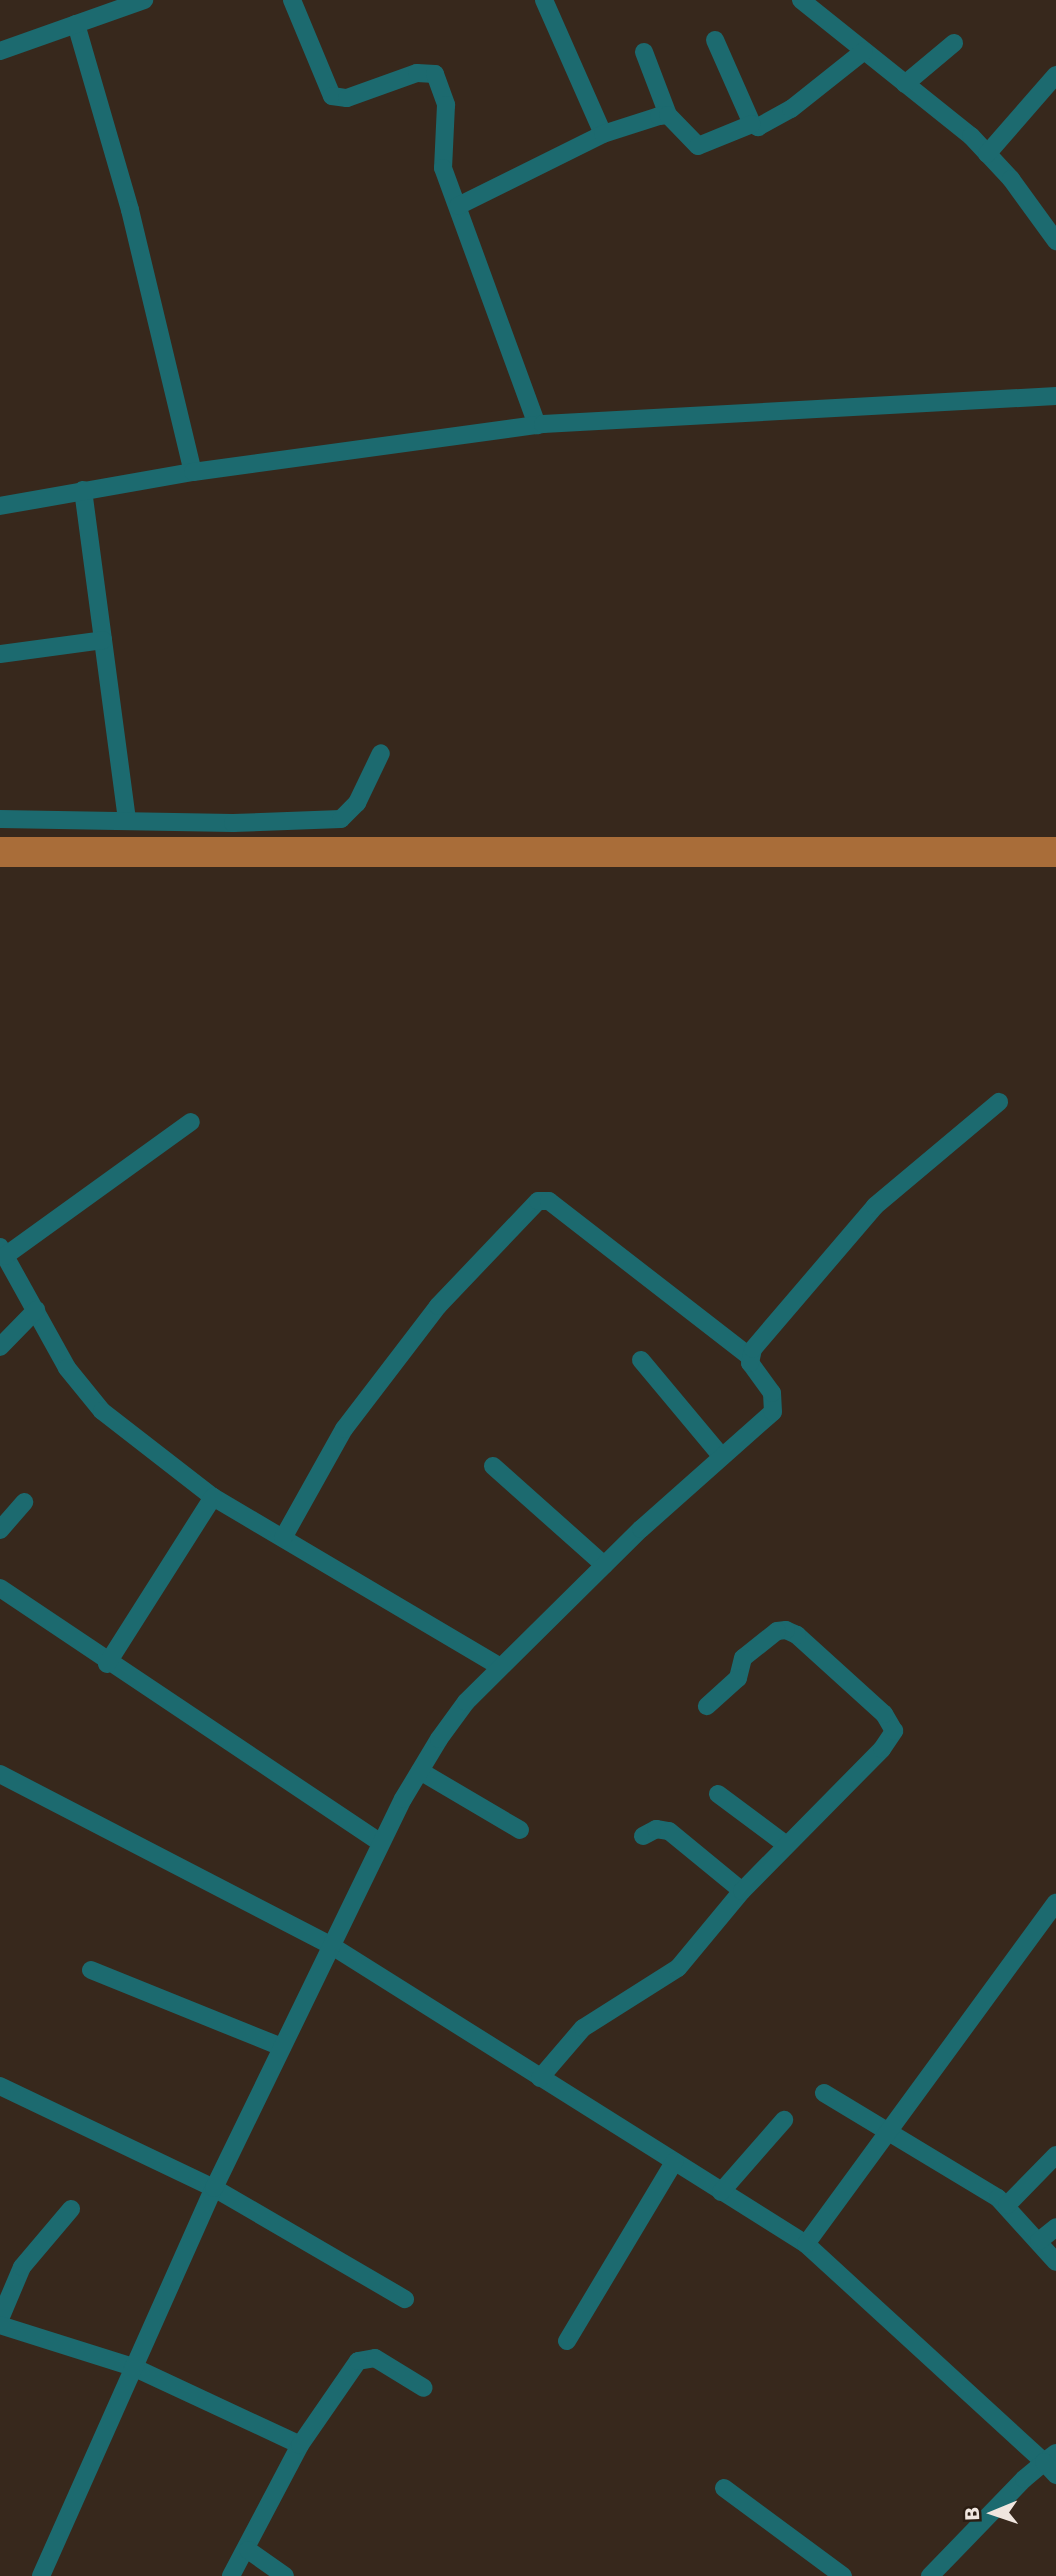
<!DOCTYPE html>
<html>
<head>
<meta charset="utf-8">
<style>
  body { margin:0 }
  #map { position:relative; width:1056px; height:2576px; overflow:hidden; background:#37281c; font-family:"DejaVu Sans",sans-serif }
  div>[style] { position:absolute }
  .water>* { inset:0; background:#a96d39; transform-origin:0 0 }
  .minor>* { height:18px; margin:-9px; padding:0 9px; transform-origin:9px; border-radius:9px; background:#1c6a6f }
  span { translate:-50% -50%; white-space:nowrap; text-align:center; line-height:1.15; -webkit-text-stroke:5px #2c1e13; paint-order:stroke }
  .north { position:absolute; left:958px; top:2478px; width:70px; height:70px; -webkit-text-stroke:5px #2c1e13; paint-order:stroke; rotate:268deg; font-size:19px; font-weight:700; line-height:28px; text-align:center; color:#f0e6df }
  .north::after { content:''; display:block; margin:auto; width:24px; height:32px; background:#f0e6df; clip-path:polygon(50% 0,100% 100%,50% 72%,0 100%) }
</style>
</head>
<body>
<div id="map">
  <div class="water">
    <div style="left:1056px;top:837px;width:30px;height:1056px;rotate:90deg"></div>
  </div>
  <div class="minor">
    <div style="left:292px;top:0;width:104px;rotate:67.4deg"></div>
    <div style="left:332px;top:96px;width:15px;rotate:8deg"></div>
    <div style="left:347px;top:98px;width:74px;rotate:-19.7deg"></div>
    <div style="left:417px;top:73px;width:18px;rotate:3deg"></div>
    <div style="left:435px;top:74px;width:33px;rotate:70deg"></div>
    <div style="left:446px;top:105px;width:63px;rotate:92.7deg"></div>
    <div style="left:443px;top:168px;width:274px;rotate:69.9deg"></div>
    <div style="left:544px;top:0;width:146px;rotate:66.2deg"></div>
    <div style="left:801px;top:0;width:218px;rotate:38.7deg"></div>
    <div style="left:971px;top:136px;width:59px;rotate:47.1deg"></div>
    <div style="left:1011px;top:179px;width:77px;rotate:54deg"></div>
    <div style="left:76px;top:24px;width:194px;rotate:73.8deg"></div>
    <div style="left:130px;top:210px;width:269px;rotate:76.5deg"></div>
    <div style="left:715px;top:40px;width:92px;rotate:66.2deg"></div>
    <div style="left:752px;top:124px;width:7px;rotate:27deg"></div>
    <div style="left:758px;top:127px;width:38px;rotate:-29deg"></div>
    <div style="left:791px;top:109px;width:93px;rotate:-38.5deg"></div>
    <div style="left:0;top:51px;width:153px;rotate:-19.5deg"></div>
    <div style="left:644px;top:52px;width:67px;rotate:69.1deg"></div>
    <div style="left:905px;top:84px;width:64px;rotate:-39.9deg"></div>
    <div style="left:987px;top:154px;width:105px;rotate:-48.9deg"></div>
    <div style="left:458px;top:206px;width:162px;rotate:-26.4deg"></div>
    <div style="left:603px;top:134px;width:59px;rotate:-17.8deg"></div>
    <div style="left:659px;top:116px;width:9px;rotate:-6deg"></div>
    <div style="left:668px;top:115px;width:43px;rotate:45.9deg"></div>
    <div style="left:698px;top:146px;width:58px;rotate:-22.2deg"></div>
    <div style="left:83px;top:490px;width:333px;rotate:82.4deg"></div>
    <div style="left:0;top:506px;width:196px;rotate:-10deg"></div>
    <div style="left:193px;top:472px;width:353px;rotate:-7.8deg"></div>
    <div style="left:543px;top:424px;width:514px;rotate:-3.12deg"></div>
    <div style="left:0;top:654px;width:104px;rotate:-7.7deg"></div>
    <div style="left:0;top:819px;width:233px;rotate:1deg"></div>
    <div style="left:233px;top:823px;width:108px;rotate:-2.1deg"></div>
    <div style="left:341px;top:819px;width:23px;rotate:-45deg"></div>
    <div style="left:357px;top:803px;width:55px;rotate:-64.4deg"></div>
    <div style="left:0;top:1247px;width:138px;rotate:61deg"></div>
    <div style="left:67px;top:1368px;width:55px;rotate:50.9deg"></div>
    <div style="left:102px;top:1411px;width:140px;rotate:37.8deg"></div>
    <div style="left:213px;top:1497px;width:334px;rotate:30.6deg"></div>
    <div style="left:5px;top:1256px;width:229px;rotate:-35.8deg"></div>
    <div style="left:0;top:1347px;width:52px;rotate:-45.8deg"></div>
    <div style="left:641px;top:1360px;width:126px;rotate:50.1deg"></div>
    <div style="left:493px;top:1466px;width:149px;rotate:41.7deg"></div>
    <div style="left:0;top:1530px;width:37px;rotate:-49deg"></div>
    <div style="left:283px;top:1538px;width:125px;rotate:-60.8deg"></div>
    <div style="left:344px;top:1429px;width:155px;rotate:-52.6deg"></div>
    <div style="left:438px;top:1306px;width:145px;rotate:-46.4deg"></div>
    <div style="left:538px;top:1201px;width:11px"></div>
    <div style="left:549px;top:1201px;width:254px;rotate:37.8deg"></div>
    <div style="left:0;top:1588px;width:458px;rotate:33.8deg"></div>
    <div style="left:107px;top:1664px;width:198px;rotate:-57.6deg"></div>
    <div style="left:420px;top:1771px;width:116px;rotate:30.5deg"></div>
    <div style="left:0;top:1774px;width:374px;rotate:27.4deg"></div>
    <div style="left:332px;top:1946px;width:560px;rotate:32.16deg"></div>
    <div style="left:806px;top:2244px;width:323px;rotate:42.5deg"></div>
    <div style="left:1044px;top:2462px;width:15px;rotate:-37deg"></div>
    <div style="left:718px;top:1794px;width:84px;rotate:36.7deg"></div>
    <div style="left:643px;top:1836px;width:15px;rotate:-28deg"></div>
    <div style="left:656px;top:1829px;width:13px;rotate:9deg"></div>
    <div style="left:669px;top:1831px;width:94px;rotate:39.4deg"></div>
    <div style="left:91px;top:1970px;width:206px;rotate:22deg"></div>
    <div style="left:540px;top:2078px;width:66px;rotate:-49.3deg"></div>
    <div style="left:583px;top:2028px;width:112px;rotate:-32.3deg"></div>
    <div style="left:678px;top:1968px;width:100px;rotate:-50.3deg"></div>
    <div style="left:742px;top:1891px;width:199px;rotate:-45.4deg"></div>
    <div style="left:882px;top:1749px;width:22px;rotate:-56deg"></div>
    <div style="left:894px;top:1731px;width:20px;rotate:-120deg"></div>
    <div style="left:884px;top:1714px;width:118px;rotate:-137.8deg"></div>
    <div style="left:797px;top:1635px;width:12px;rotate:-156deg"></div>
    <div style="left:786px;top:1630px;width:9px;rotate:174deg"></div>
    <div style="left:777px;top:1631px;width:43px;rotate:141.5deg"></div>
    <div style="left:743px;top:1658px;width:21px;rotate:104deg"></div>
    <div style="left:738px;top:1678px;width:42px;rotate:137.9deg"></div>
    <div style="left:0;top:2086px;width:237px;rotate:25.5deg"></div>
    <div style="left:214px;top:2188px;width:221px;rotate:30.2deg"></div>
    <div style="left:824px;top:2093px;width:203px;rotate:31.1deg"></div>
    <div style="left:998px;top:2198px;width:86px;rotate:47.8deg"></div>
    <div style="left:721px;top:2192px;width:96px;rotate:-48.8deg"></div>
    <div style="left:1007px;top:2205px;width:70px;rotate:-45.6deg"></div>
    <div style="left:1039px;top:2241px;width:22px;rotate:-39deg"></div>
    <div style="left:806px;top:2244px;width:423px;rotate:-53.8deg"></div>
    <div style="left:0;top:2319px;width:56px;rotate:-67.1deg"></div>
    <div style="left:22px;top:2267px;width:76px;rotate:-49.8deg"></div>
    <div style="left:0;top:2325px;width:139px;rotate:17.5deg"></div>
    <div style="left:133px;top:2367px;width:184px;rotate:25deg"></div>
    <div style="left:300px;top:2445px;width:148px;rotate:117.8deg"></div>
    <div style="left:567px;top:2341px;width:209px;rotate:-59.1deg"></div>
    <div style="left:300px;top:2445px;width:102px;rotate:-55.4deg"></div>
    <div style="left:358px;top:2361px;width:17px;rotate:-10deg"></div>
    <div style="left:375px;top:2358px;width:57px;rotate:31.5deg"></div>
    <div style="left:724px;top:2488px;width:148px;rotate:36.5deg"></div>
    <div style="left:248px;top:2550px;width:45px;rotate:35.1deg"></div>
    <div style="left:41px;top:2576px;width:425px;rotate:-66deg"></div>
    <div style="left:214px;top:2188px;width:432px;rotate:-64.1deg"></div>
    <div style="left:403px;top:1799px;width:70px;rotate:-59deg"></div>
    <div style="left:439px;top:1739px;width:46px;rotate:-53.9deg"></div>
    <div style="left:466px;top:1702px;width:246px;rotate:-44.7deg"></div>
    <div style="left:641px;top:1529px;width:176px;rotate:-41.6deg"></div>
    <div style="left:773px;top:1412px;width:19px;rotate:-93deg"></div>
    <div style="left:772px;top:1393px;width:37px;rotate:-126deg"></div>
    <div style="left:750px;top:1363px;width:14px;rotate:-78deg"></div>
    <div style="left:753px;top:1349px;width:188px;rotate:-49.5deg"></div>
    <div style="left:875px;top:1206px;width:162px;rotate:-40deg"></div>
    <div style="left:930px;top:2576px;width:135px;rotate:-45.9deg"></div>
    <div style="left:1024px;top:2479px;width:26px;rotate:-40deg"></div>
    <div style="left:1044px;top:2462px;width:18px;rotate:47deg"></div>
  </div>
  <div class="north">B</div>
</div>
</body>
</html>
